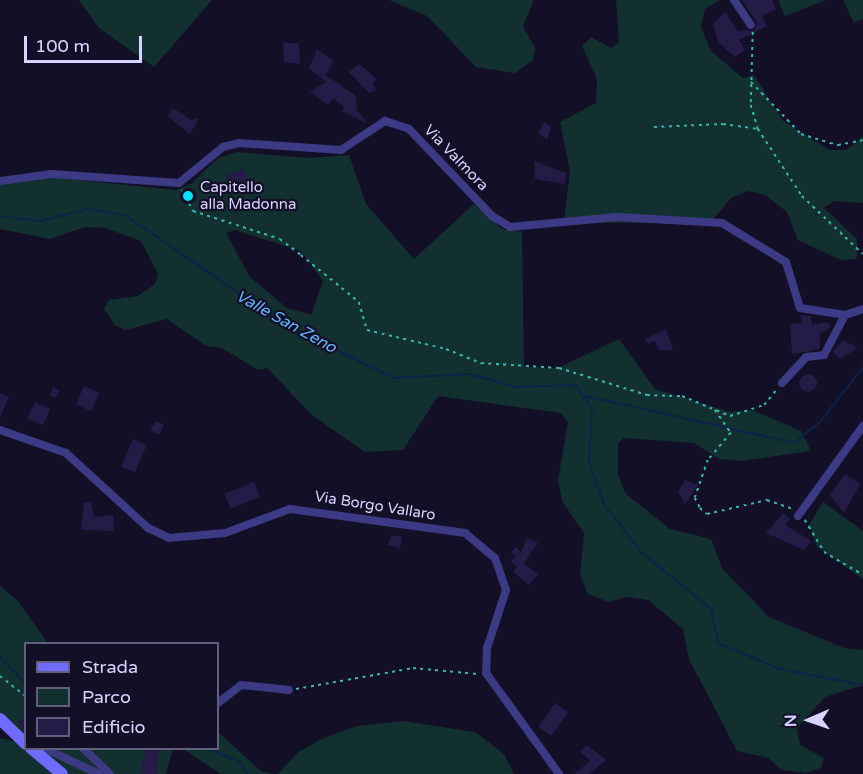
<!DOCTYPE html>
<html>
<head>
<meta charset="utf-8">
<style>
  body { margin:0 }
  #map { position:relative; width:863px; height:774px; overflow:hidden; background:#130f26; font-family:"Varela Round",sans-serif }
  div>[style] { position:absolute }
  .green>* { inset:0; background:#12302f }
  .stream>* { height:2px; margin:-1px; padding:0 1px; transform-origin:1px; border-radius:1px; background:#0c2248 }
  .building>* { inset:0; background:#241b47; transform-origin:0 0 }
  .round { border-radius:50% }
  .path>* { height:1.5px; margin-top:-0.75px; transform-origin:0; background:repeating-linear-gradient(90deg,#2fb8b0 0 3px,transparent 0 7.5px) }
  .street>* { height:8px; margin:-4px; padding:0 4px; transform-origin:4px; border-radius:4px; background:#3d3a85 }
  .secondary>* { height:12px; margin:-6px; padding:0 6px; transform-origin:6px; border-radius:6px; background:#6f6bff }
  .dots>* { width:16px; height:16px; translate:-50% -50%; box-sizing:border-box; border:3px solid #130f26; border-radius:50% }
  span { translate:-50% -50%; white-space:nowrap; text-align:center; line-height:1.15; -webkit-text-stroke:4.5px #130f26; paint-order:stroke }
  .street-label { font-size:15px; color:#d9d4ff }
  .poi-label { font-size:15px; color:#d9d4ff }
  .left { translate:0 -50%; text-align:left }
  .water-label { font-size:16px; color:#62b6ff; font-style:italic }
  .legend { position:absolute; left:24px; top:642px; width:195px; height:108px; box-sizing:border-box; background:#130f26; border:2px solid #625e7d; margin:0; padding:8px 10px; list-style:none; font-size:18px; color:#d9d4ff }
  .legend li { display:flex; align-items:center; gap:12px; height:30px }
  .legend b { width:30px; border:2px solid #625e7d }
  .north { position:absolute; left:779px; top:690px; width:60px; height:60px; -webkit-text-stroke:4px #130f26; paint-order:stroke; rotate:268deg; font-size:16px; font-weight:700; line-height:24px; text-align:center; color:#d9d4ff }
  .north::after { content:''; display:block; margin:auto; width:21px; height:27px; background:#d9d4ff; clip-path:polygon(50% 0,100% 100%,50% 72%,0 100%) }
  .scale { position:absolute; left:24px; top:36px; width:118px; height:27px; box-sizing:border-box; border:3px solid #d9d4ff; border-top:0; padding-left:8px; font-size:18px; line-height:21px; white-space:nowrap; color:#d9d4ff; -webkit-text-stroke:4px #130f26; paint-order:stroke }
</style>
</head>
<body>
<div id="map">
  <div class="green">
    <div style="clip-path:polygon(79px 0,212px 0,154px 67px,99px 28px)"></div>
    <div style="clip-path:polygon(389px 0,534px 0,523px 26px,535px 48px,533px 60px,515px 73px,476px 67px,427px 16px)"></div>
    <div style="clip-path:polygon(616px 0,720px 0,705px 9px,701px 27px,711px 51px,743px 78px,754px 75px,783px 121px,829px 150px,847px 150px,863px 136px,863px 203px,834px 201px,824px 208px,857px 239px,857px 259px,841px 260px,798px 240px,787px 212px,765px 195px,748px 191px,731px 198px,709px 224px,564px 222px,570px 171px,560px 122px,596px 103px,597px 79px,582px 46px,591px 37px,611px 48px,619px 42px)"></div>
    <div style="clip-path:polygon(778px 0,826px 0,785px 16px)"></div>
    <div style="clip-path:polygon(843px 0,863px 0,863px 19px,854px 23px)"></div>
    <div style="clip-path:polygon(evenodd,237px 152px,310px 158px,349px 155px,366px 204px,414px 259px,474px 204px,502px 229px,522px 232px,524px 367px,558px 368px,619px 339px,655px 389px,730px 412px,752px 410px,801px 431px,811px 451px,741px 461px,719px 459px,694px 443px,624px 438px,618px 443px,618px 475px,626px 494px,670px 529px,711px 539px,722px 568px,769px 617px,844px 648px,863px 650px,863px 685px,825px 697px,797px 728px,800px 745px,824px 758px,821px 768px,806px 773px,782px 770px,768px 758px,737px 751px,689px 659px,683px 629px,648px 600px,626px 597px,609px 602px,588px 594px,580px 575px,584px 533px,562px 501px,558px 480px,568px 422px,561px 413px,438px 396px,403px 450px,365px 452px,312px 415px,267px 368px,258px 370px,222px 348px,206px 346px,167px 319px,125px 330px,115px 325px,104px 309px,109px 300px,138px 296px,155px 284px,158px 274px,141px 241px,105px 228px,85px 227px,50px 239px,0 229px,0 184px,36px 176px,177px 190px,191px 184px,218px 158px,237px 152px,235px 230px,301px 251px,323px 281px,311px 315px,287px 308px,250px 277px,226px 233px,235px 230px)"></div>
    <div style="clip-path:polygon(823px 502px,863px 531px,863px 579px,817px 547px,809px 525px)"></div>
    <div style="clip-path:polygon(0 586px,18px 601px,48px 643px,26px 644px,26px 748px,173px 749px,166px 774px,0 774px,0 738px,23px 743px,0 719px)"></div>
    <div style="clip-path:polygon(403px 721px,475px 732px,504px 754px,514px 774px,278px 774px,298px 752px,324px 738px,357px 726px)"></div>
    <div style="clip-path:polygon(218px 732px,261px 771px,274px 774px,221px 774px,183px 749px,218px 748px)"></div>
  </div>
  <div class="stream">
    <div style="left:0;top:216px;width:40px;rotate:7.1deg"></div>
    <div style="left:40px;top:221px;width:49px;rotate:-14.3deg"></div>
    <div style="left:87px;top:209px;width:38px;rotate:9deg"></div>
    <div style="left:125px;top:215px;width:198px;rotate:34.5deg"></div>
    <div style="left:288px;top:327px;width:118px;rotate:25.7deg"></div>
    <div style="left:394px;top:378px;width:75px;rotate:-3.1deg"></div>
    <div style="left:469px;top:374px;width:49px;rotate:15.5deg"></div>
    <div style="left:516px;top:387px;width:59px;rotate:-1.9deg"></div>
    <div style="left:575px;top:385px;width:29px;rotate:54deg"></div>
    <div style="left:592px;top:408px;width:55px;rotate:93.1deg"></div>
    <div style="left:589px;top:463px;width:44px;rotate:69.9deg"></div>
    <div style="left:604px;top:504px;width:61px;rotate:52.4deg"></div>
    <div style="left:641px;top:552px;width:90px;rotate:39.2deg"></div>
    <div style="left:711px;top:609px;width:35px;rotate:78deg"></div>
    <div style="left:718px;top:643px;width:67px;rotate:22.8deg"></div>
    <div style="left:780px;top:669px;width:85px;rotate:10.9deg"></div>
    <div style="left:586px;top:396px;width:213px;rotate:12.7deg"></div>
    <div style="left:794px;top:443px;width:33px;rotate:-39deg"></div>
    <div style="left:820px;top:422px;width:70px;rotate:-52deg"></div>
    <div style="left:0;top:657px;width:37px;rotate:46deg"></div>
    <div style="left:206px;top:748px;width:35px;rotate:22deg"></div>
    <div style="left:239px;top:761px;width:16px;rotate:55deg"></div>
  </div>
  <div class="building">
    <div style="clip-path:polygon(742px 0,772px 0,776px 9px,762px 16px,767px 26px,739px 40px,745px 50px,735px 57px,718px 42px,713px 24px,725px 12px,738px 31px,755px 30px,757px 22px)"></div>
    <div style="clip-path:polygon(283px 43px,299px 43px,300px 64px,284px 62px)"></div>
    <div style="clip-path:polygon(317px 49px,333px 61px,326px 75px,356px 96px,357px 110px,368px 124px,342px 111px,344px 107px,333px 98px,328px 105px,310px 92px,326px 82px,309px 68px)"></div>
    <div style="clip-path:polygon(359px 64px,377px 79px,372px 83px,376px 90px,369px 93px,349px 72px)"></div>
    <div style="clip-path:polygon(173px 108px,191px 120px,199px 118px,190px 134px,168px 116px)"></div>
    <div style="clip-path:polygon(544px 122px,551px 127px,547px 140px,538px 133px)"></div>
    <div style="clip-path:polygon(534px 161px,566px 173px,565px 184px,535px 179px)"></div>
    <div style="left:244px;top:169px;width:16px;height:19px;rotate:72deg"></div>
    <div style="clip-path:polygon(800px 315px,811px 316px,812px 325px,828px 322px,831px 327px,820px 334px,820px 349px,792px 354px,790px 324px,802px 323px)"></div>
    <div style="clip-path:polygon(666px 329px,673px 350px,659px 350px,655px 341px,648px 344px,645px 339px)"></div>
    <div style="clip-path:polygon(843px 340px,858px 348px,840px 359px,833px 352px)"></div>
    <div class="round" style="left:799px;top:374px;width:18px;height:18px"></div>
    <div style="left:84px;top:386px;width:17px;height:20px;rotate:24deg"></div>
    <div style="clip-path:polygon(53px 387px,60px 390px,56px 398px,50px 395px)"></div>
    <div style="clip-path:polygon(0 393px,9px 397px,0 418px)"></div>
    <div style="left:35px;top:402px;width:17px;height:18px;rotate:25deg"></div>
    <div style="clip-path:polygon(156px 421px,164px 425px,159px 435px,150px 430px)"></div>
    <div style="left:133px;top:439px;width:15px;height:30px;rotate:23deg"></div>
    <div style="clip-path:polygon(845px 474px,860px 484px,844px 513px,830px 495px)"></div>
    <div style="clip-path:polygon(685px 480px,698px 485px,685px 504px,678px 491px)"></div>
    <div style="left:254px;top:482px;width:16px;height:32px;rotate:68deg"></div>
    <div style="clip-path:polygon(84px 502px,91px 502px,94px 517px,113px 515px,114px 531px,81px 530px)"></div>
    <div style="clip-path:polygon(783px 513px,790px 519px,785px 525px,811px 541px,804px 550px,766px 533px)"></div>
    <div style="clip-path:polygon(391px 535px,402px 537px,400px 548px,388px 545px)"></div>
    <div style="clip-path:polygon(527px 538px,538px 543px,524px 563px,538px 574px,529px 585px,513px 572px,517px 567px,511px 562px,515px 556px,511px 553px,515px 547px,521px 552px)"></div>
    <div style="left:555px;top:703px;width:16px;height:29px;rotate:35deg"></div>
    <div style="clip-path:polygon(26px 715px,26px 732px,17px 722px)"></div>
    <div style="clip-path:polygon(587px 745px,606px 760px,589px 774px,574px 774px,590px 761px,580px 751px)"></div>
    <div style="clip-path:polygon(145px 748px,159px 749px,157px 774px,141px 774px)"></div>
  </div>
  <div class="path">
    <div style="left:753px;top:32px;width:73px;rotate:91.6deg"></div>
    <div style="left:751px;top:105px;width:25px;rotate:74deg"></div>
    <div style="left:758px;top:129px;width:80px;rotate:56.7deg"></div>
    <div style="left:802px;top:196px;width:84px;rotate:43.6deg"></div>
    <div style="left:751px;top:82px;width:72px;rotate:46.1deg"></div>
    <div style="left:801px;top:134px;width:39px;rotate:17deg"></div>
    <div style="left:838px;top:145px;width:25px;rotate:-11deg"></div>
    <div style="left:654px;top:127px;width:69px;rotate:-2.5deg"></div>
    <div style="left:723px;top:124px;width:35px;rotate:8deg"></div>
    <div style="left:182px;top:190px;width:24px;rotate:62deg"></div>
    <div style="left:193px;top:211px;width:91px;rotate:17.8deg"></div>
    <div style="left:280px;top:239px;width:26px;rotate:37deg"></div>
    <div style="left:301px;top:255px;width:75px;rotate:39deg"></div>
    <div style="left:359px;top:302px;width:29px;rotate:74deg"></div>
    <div style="left:367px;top:330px;width:81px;rotate:13.5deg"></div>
    <div style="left:446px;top:349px;width:38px;rotate:22deg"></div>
    <div style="left:481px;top:363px;width:78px;rotate:3.7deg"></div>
    <div style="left:559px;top:368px;width:92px;rotate:17.1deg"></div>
    <div style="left:647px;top:395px;width:35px;rotate:2deg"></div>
    <div style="left:682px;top:396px;width:52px;rotate:22.6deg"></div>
    <div style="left:730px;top:416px;width:36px;rotate:-18deg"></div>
    <div style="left:764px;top:405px;width:22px;rotate:-51deg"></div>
    <div style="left:715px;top:410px;width:28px;rotate:55deg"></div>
    <div style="left:731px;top:433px;width:35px;rotate:130deg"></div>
    <div style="left:708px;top:460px;width:40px;rotate:108.9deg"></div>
    <div style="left:695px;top:498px;width:11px;rotate:63deg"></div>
    <div style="left:700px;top:508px;width:9px;rotate:41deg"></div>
    <div style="left:707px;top:514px;width:62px;rotate:-13.1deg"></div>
    <div style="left:767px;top:500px;width:28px;rotate:19deg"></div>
    <div style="left:805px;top:520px;width:37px;rotate:59deg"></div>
    <div style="left:824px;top:552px;width:45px;rotate:30.5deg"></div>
    <div style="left:0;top:676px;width:33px;rotate:38deg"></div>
    <div style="left:296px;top:689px;width:119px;rotate:-10.2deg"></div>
    <div style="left:413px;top:668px;width:65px;rotate:5.3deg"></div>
  </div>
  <div class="street">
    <div style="left:734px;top:0;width:30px;rotate:56deg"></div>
    <div style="left:0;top:181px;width:52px;rotate:-7.7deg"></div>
    <div style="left:52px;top:174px;width:127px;rotate:4.1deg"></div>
    <div style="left:179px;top:183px;width:57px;rotate:-39.3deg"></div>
    <div style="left:223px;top:147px;width:16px;rotate:-14deg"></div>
    <div style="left:239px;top:143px;width:102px;rotate:3.9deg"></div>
    <div style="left:341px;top:150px;width:53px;rotate:-33.4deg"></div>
    <div style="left:385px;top:121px;width:25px;rotate:18deg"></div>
    <div style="left:409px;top:129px;width:120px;rotate:46.3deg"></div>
    <div style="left:492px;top:216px;width:21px;rotate:31deg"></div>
    <div style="left:510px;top:227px;width:108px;rotate:-5.3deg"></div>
    <div style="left:618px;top:217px;width:104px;rotate:3.3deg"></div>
    <div style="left:722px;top:223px;width:75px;rotate:31.4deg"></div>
    <div style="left:786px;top:262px;width:48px;rotate:73.1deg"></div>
    <div style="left:800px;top:308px;width:46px;rotate:8.8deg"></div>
    <div style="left:845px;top:315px;width:19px;rotate:-18deg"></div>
    <div style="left:782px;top:383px;width:35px;rotate:-47deg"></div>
    <div style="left:806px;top:357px;width:18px;rotate:-6deg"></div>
    <div style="left:824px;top:355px;width:45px;rotate:-62.3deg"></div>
    <div style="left:0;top:430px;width:70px;rotate:19.2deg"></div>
    <div style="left:66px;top:453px;width:111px;rotate:42.4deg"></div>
    <div style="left:148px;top:528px;width:23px;rotate:25deg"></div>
    <div style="left:169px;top:538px;width:56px;rotate:-5.1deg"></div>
    <div style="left:225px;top:533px;width:69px;rotate:-20.3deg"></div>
    <div style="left:290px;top:509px;width:177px;rotate:7.8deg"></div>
    <div style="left:465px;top:533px;width:39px;rotate:40deg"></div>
    <div style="left:495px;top:558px;width:34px;rotate:71deg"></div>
    <div style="left:506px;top:590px;width:61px;rotate:108.1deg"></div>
    <div style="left:487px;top:648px;width:25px;rotate:92deg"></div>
    <div style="left:486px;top:673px;width:125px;rotate:54.1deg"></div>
    <div style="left:798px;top:516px;width:111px;rotate:-54.2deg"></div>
    <div style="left:218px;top:703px;width:29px;rotate:-38deg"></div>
    <div style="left:241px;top:685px;width:48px;rotate:5.9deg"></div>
    <div style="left:44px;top:748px;width:61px;rotate:25.3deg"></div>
    <div style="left:83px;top:748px;width:37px;rotate:44deg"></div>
  </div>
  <div class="secondary">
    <div style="left:0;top:719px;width:36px;rotate:44deg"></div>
    <div style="left:31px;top:748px;width:40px;rotate:40deg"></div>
  </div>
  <div class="dots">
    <div style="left:188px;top:196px;background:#00e5ff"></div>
  </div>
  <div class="street-label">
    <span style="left:456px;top:158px;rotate:46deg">Via Valmora</span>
    <span style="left:375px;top:506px;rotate:9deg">Via Borgo Vallaro</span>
  </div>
  <div class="poi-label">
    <span class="left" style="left:200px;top:196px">Capitello<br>alla Madonna</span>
  </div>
  <div class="water-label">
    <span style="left:286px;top:322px;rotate:29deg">Valle San Zeno</span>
  </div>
  <ul class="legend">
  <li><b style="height:8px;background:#6f6bff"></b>Strada</li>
  <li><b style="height:16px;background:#12302f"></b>Parco</li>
  <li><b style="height:16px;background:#241b47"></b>Edificio</li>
  </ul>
  <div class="north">N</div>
  <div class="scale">100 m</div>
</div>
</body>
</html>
